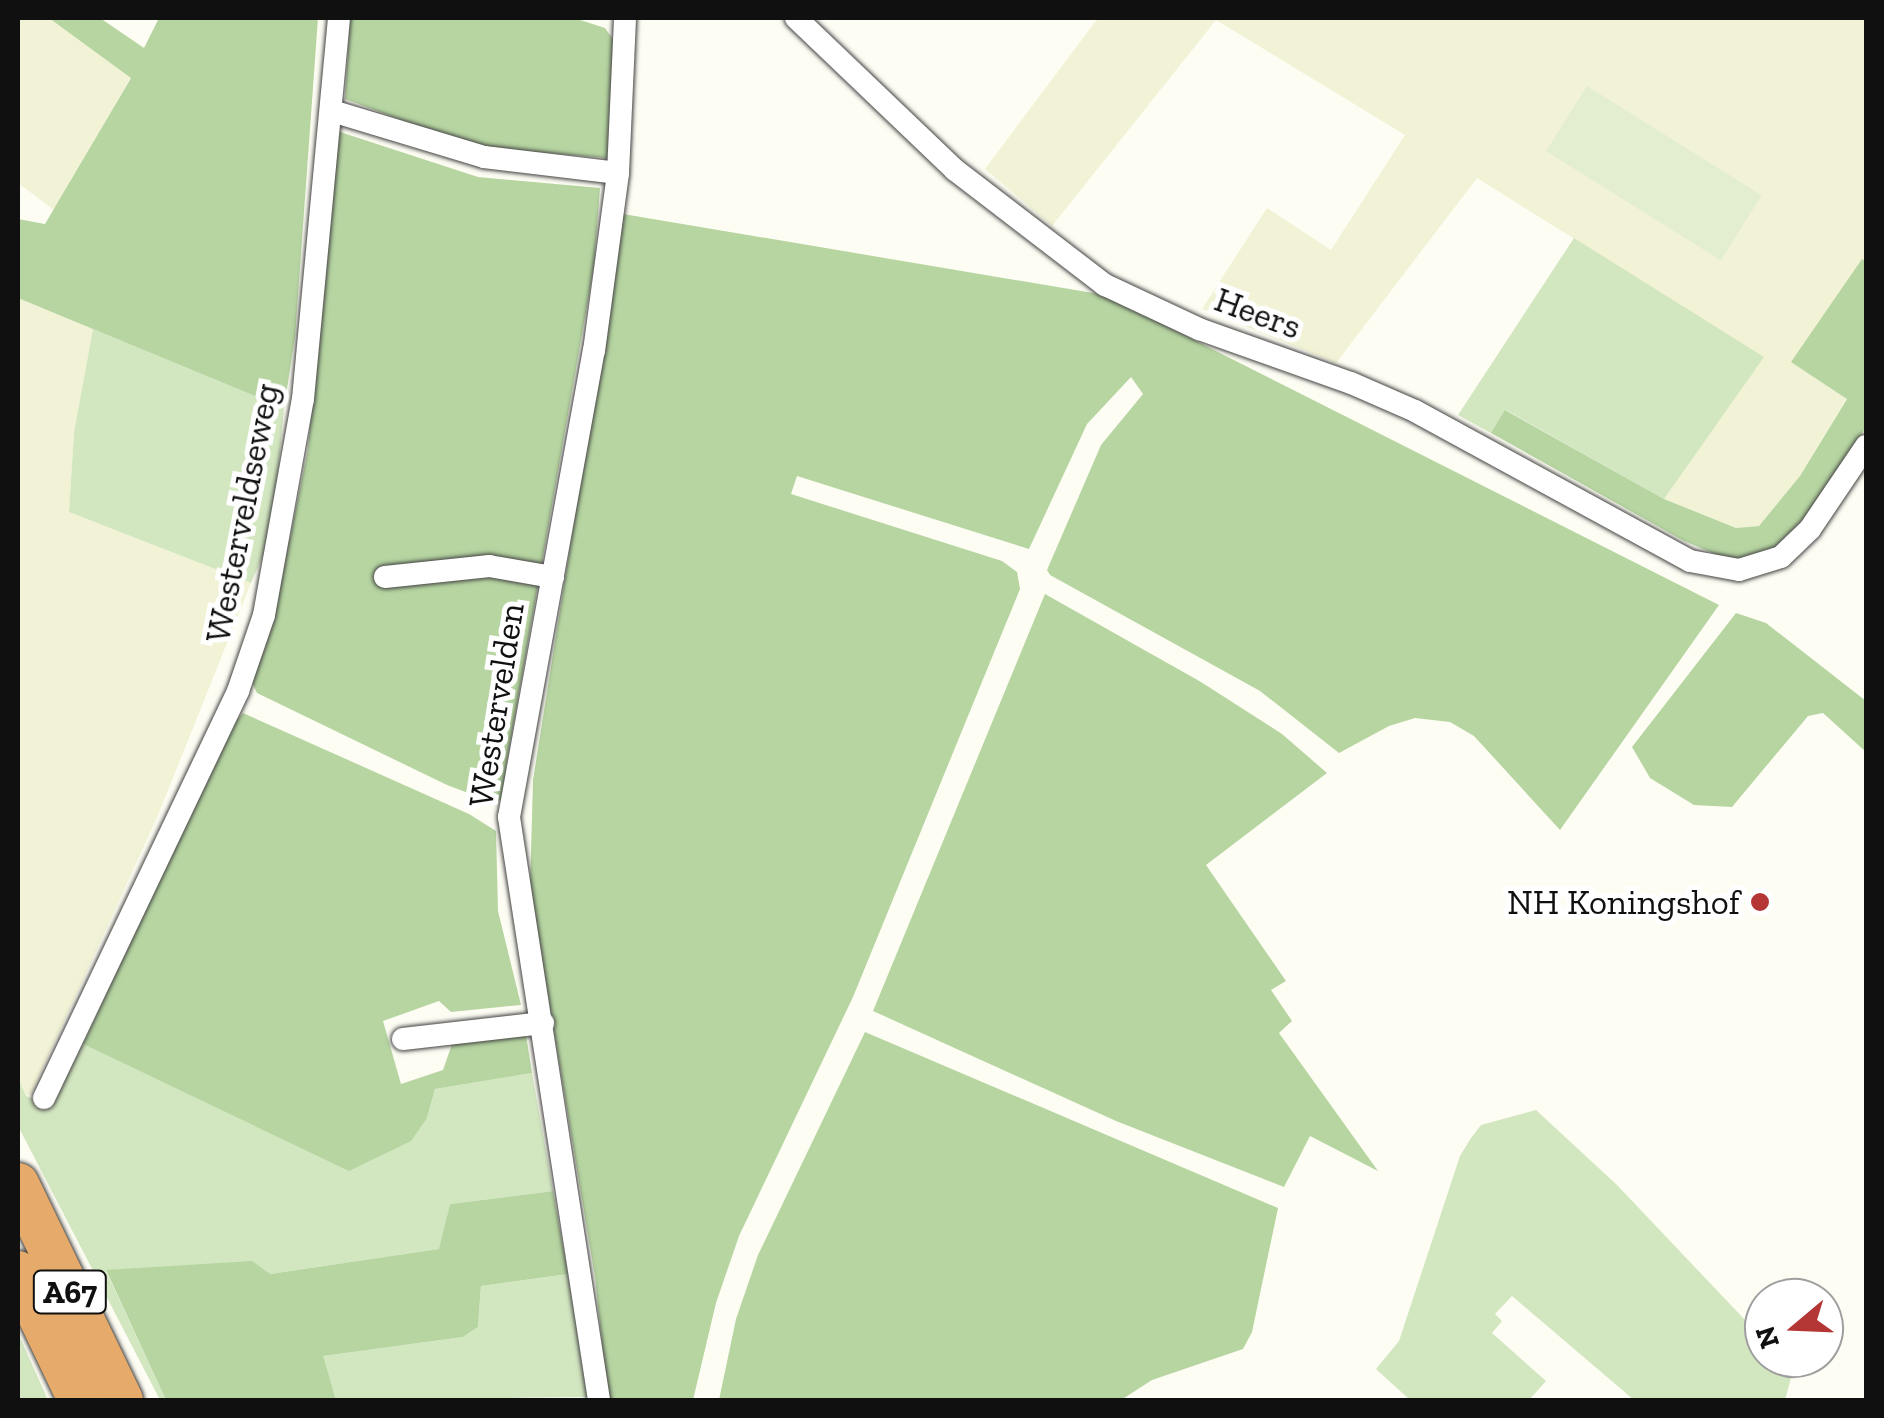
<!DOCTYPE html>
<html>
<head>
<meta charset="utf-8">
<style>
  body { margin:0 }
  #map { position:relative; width:1884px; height:1418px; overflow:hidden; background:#fefdf4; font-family:"Zilla Slab",serif }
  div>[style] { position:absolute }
  .farmland>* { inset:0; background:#f2f2d6 }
  .green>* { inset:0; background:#d2e6c0 }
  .forest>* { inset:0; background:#b6d5a1 }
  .pitch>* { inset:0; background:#e3eed1; transform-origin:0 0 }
  .roads { filter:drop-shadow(0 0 2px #434343) drop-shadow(0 0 2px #434343) }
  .minor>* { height:22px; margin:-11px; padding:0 11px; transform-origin:11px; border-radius:11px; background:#fff }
  .motorway>* { height:42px; margin:-21px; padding:0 21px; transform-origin:21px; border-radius:21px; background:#e6aa6a }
  .dots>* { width:28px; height:28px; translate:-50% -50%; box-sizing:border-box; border:5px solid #fff; border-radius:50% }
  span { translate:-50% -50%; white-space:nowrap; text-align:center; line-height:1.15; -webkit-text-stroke:10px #fff; paint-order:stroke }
  .shield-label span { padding:2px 8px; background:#fff; border:2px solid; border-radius:8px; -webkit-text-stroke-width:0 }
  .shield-label { font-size:32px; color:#101010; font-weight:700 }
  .street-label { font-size:35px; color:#101010 }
  .poi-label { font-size:35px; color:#101010 }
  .right { translate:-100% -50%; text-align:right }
  .frame { position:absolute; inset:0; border:20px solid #101010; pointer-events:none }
  .north { position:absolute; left:1744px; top:1278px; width:100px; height:100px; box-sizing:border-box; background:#fff; border:2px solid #9f9f9f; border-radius:50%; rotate:251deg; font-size:28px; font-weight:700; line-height:40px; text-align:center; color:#101010 }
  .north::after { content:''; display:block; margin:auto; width:35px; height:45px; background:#b43635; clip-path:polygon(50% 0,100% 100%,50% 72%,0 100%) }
</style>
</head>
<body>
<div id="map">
  <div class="farmland">
    <div style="clip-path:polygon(18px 18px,49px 18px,131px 77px,54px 210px,18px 183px)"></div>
    <div style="clip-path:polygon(1098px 18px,1866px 18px,1866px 261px,1863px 259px,1847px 398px,1800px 476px,1759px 526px,1736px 528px,1664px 499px,1763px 357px,1477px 178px,1336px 363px,1202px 309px,1267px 208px,1331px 250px,1405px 135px,1216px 20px,1052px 226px,985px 169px)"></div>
    <div style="clip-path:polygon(18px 298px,93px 329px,74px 432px,69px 512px,251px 583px,159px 813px,31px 1094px,26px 1096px,18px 1078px)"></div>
  </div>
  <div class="green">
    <div style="clip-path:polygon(1574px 238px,1764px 357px,1664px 499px,1506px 410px,1491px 433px,1458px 415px)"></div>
    <div style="clip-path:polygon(93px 329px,284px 408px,272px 535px,251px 583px,69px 512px,74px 432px)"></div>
    <div style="clip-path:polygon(83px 1044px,349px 1170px,427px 1118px,435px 1089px,532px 1073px,553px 1191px,450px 1204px,440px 1249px,270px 1274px,106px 1271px,166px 1400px,160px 1400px,18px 1126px,18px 1078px,26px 1096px,49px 1105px)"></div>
    <div style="clip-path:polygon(1536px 1110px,1617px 1185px,1764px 1340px,1764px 1358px,1781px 1358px,1786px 1363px,1791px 1378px,1785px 1400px,1634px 1400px,1512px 1296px,1495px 1314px,1502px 1321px,1492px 1333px,1546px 1381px,1529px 1400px,1410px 1400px,1376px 1369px,1399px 1341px,1460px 1156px,1471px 1138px,1481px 1125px)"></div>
    <div style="clip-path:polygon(568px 1274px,589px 1397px,336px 1400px,322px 1356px,463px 1337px,478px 1327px,481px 1286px)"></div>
    <div style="clip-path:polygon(18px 1333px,48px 1400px,18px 1400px)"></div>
  </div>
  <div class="forest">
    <div style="clip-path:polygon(49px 18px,100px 18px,144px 48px,159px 18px,318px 18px,295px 337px,284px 408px,18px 298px,18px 219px,45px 224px,131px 78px)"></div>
    <div style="clip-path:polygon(350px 18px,574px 18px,605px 28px,620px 49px,607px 158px,474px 147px,345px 99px)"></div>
    <div style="clip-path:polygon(337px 131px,478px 177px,600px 188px,594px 266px,506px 767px,504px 800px,492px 802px,447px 785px,257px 693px,249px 676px,290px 538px,308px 449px)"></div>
    <div style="clip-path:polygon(623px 214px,1105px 295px,1719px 605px,1560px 830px,1474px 736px,1450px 722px,1415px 718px,1389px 726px,1339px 753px,1260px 691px,1050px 575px,1047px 570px,1101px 445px,1143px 394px,1131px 377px,1087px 424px,1029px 549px,797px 476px,791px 494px,1002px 561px,1017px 572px,1020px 589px,853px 997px,739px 1236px,716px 1303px,693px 1400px,608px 1400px,595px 1277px,530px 888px,533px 780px)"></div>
    <div style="clip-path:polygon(1862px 259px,1866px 261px,1866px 427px,1826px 493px,1776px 553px,1752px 561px,1727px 559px,1684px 541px,1491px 433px,1505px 410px,1664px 499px,1736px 528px,1759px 526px,1800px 476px,1847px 399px,1791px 362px)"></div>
    <div style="clip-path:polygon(1045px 594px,1201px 682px,1282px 734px,1327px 773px,1206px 865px,1286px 981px,1271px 990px,1292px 1021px,1279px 1033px,1378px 1171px,1310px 1136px,1284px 1187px,1116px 1121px,873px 1011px)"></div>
    <div style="clip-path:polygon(1736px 613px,1766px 623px,1866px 701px,1866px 752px,1823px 713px,1808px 716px,1732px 807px,1694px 805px,1650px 778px,1632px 747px)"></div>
    <div style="clip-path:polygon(243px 713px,469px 814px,496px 831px,498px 911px,521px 1005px,451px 1012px,439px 1001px,383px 1021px,401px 1084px,443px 1070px,452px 1044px,526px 1035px,532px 1073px,435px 1089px,427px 1118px,411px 1141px,349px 1171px,83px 1044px,230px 728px)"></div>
    <div style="clip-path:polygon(865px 1032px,1278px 1208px,1252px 1332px,1243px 1349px,1152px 1380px,1121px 1400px,719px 1400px,736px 1319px,758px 1255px)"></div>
    <div style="clip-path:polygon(553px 1191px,568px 1274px,481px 1286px,478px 1327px,463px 1337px,323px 1356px,336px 1400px,166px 1400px,106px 1270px,252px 1261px,270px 1274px,439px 1249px,450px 1204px)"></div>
  </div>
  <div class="pitch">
    <div style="left:1587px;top:86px;width:206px;height:77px;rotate:32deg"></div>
  </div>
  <div class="roads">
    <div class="minor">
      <div style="left:796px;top:18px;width:220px;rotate:43.7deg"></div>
      <div style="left:955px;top:170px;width:189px;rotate:37.5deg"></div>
      <div style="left:1105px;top:285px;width:104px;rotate:25.1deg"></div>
      <div style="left:1199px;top:329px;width:161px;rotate:19.6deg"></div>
      <div style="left:1351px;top:383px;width:70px;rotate:23.6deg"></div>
      <div style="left:1415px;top:411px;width:313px;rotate:28.6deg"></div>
      <div style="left:1690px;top:561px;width:50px;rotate:10.4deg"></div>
      <div style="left:1739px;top:570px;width:44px;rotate:-17.2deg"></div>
      <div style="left:1781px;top:557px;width:40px;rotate:-44deg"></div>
      <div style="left:1810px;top:529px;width:100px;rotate:-56deg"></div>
      <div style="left:332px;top:111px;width:159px;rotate:16.8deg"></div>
      <div style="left:484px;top:157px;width:135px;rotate:6.8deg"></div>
      <div style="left:385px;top:577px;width:105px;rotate:-6deg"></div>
      <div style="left:489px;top:566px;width:65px;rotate:9.8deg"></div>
      <div style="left:403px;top:1039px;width:141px;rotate:-6.5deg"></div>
      <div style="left:44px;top:1098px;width:451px;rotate:-64.5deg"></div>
      <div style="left:238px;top:691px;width:80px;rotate:-71.1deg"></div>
      <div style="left:264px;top:615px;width:219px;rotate:-79.8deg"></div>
      <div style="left:303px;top:399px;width:383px;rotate:-84.6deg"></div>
      <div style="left:599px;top:1400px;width:590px;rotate:-98.78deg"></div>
      <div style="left:509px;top:817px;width:474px;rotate:-79.7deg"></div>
      <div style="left:594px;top:351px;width:180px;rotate:-82.3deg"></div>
      <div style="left:618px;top:173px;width:155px;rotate:-87.4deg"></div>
    </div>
    <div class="motorway">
      <div style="left:18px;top:1184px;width:240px;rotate:64.3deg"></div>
      <div style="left:18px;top:1272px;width:142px;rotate:64.5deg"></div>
    </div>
  </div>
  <div class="dots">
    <div style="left:1760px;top:902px;background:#b43635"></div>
  </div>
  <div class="shield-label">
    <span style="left:70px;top:1292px">A67</span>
  </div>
  <div class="street-label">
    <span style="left:1258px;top:313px;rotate:20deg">Heers</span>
    <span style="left:242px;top:513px;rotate:-79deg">Westerveldseweg</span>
    <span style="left:496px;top:705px;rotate:-81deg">Westervelden</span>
  </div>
  <div class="poi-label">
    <span class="right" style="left:1740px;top:902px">NH Koningshof</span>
  </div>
  <div class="frame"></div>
  <div class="north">N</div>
</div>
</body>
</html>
